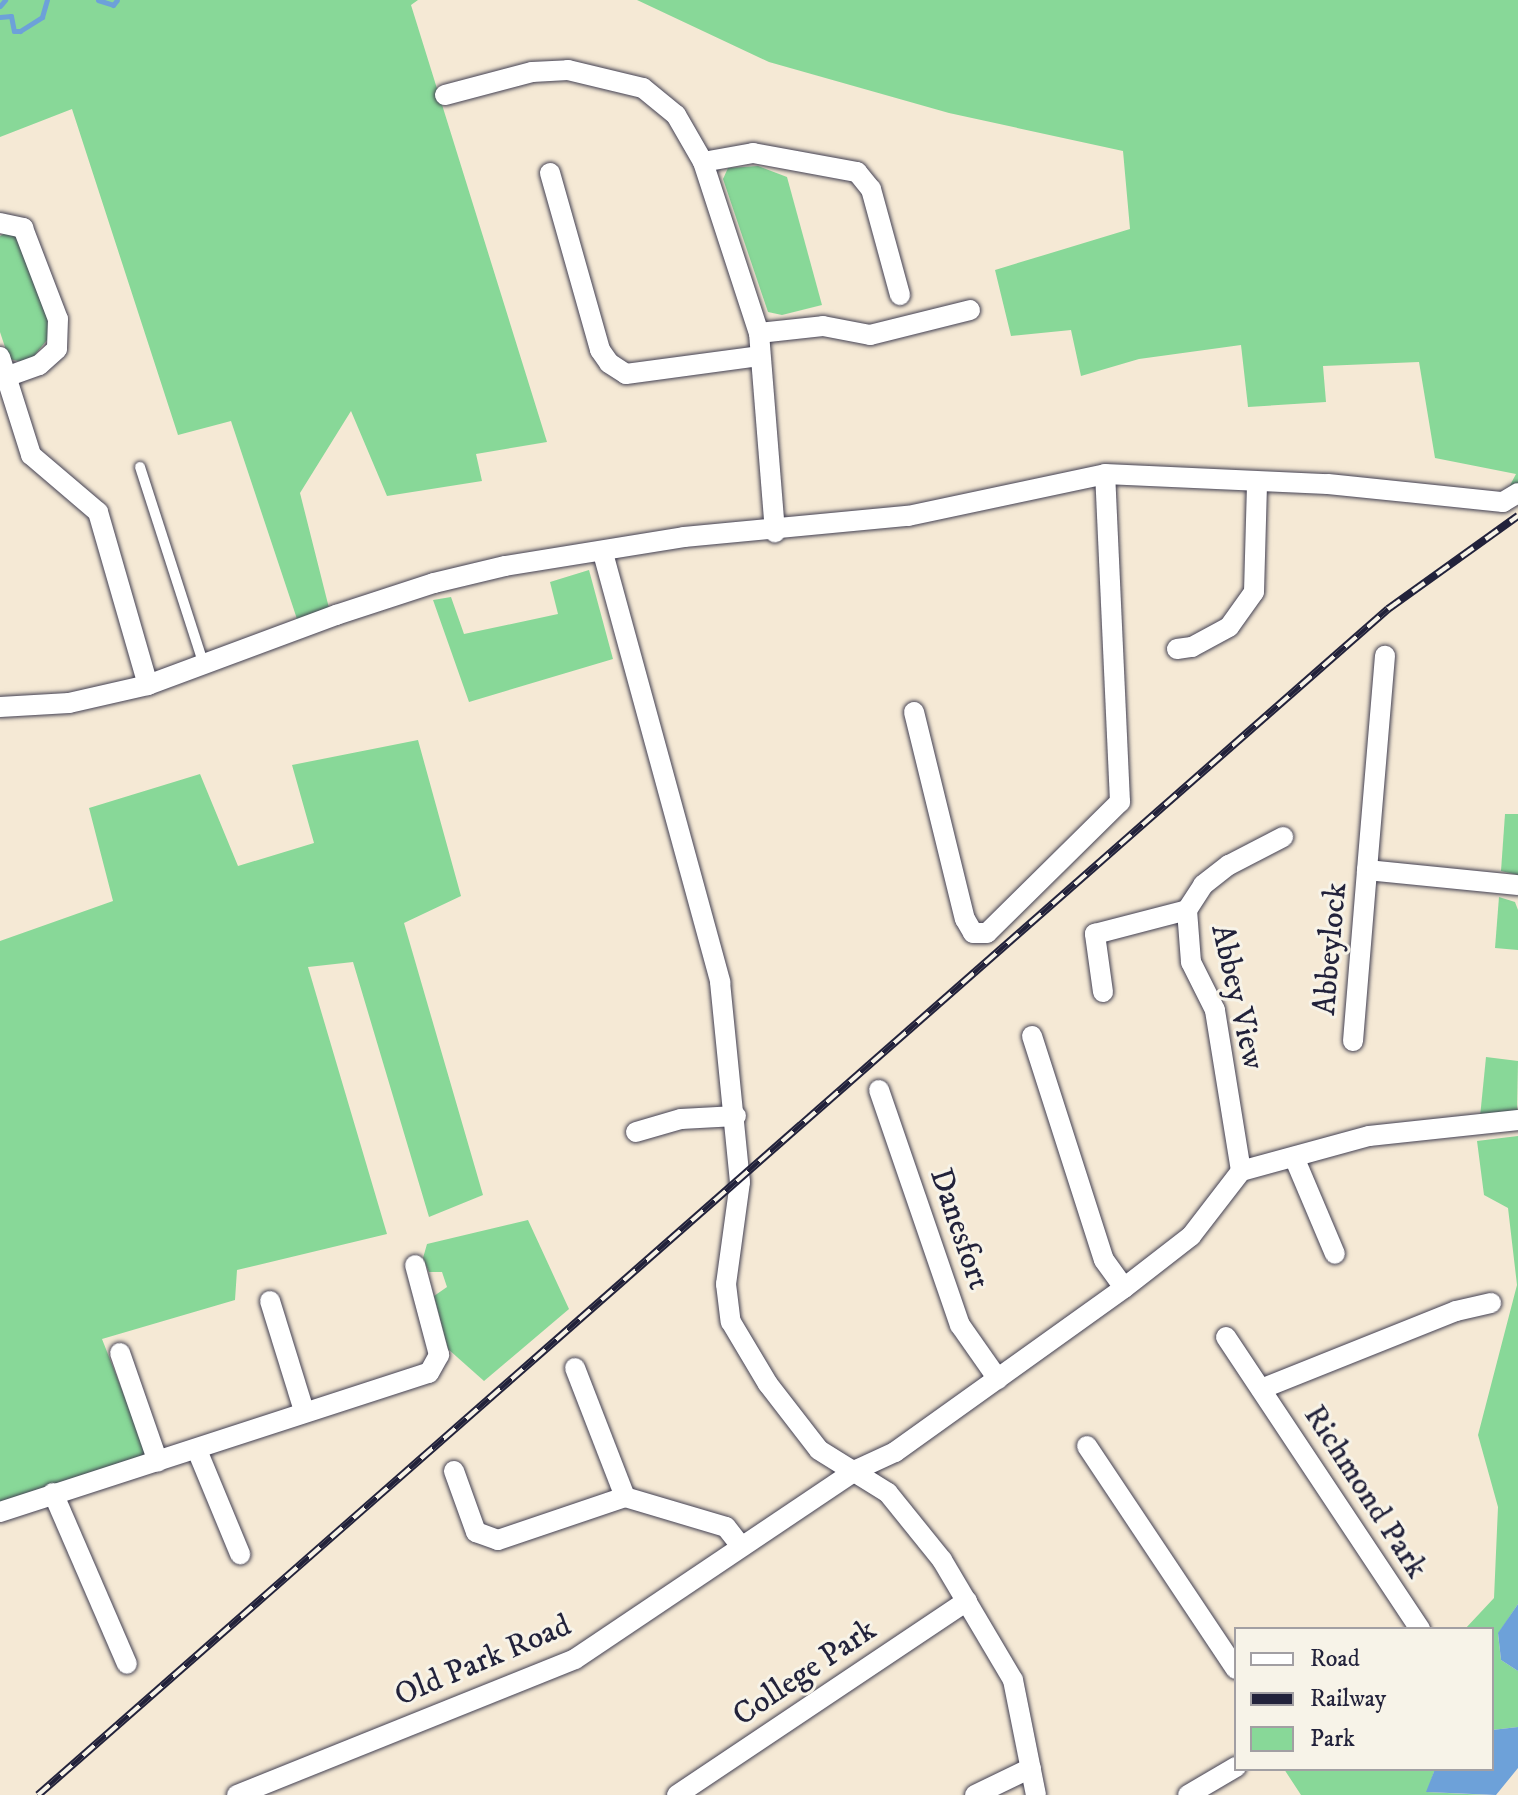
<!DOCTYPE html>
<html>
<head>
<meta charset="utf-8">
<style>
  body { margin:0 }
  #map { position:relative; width:1518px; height:1795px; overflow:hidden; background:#f5e9d5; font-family:"IM FELL DW Pica",serif }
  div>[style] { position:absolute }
  .green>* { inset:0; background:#88d898 }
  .water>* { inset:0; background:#6da1d9 }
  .stream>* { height:5px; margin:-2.5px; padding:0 2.5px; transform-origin:2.5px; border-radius:2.5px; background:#6da1d9 }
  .roads { filter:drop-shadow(0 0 2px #424052) drop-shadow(0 0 2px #424052) }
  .service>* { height:10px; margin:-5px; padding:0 5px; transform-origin:5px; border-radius:5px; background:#fff }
  .minor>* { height:20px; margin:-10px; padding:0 10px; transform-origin:10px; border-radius:10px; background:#fff }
  .rail>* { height:8px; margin-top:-4px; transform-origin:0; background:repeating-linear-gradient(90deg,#f7f3e8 0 15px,#22223b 0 30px); box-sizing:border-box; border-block:2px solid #22223b }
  span { translate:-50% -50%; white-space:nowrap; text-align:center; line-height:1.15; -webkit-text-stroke:6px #f7f3e8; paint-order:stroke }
  .street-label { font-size:32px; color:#22223b }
  .legend { position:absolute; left:1234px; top:1627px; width:260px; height:144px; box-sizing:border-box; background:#f7f3e8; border:2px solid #a29fa3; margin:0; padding:10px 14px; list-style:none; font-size:24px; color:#22223b }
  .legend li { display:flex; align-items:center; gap:16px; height:40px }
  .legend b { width:40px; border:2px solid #a29fa3 }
</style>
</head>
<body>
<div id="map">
  <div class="green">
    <div style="clip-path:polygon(0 0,418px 0,411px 5px,547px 442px,476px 454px,482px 481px,387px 496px,351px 411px,300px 493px,329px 608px,299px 625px,231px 421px,178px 435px,72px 109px,0 137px)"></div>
    <div style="clip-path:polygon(637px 0,1518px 0,1518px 484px,1507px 491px,1516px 474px,1435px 458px,1419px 362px,1323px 366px,1326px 402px,1248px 407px,1241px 345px,1139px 359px,1081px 376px,1071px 330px,1011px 336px,995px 270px,1130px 229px,1123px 151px,949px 113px,769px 62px)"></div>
    <div style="clip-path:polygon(758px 166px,787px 177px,822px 305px,782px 315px,768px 312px,723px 179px,728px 168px)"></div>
    <div style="clip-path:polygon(10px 231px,18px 235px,35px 271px,52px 334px,28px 363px,9px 359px,0 332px,0 236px)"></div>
    <div style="clip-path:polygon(589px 570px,613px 659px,469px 702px,433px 600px,451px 597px,464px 634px,558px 614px,550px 582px)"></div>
    <div style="clip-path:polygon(418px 740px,461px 896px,404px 923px,483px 1195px,429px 1217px,353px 962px,308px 967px,387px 1234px,237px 1270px,235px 1300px,102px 1339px,148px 1456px,0 1506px,0 941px,113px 901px,89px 808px,200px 774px,238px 866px,314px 843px,292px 765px)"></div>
    <div style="clip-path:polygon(1505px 814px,1518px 814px,1518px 875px,1501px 871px)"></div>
    <div style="clip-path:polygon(1499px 897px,1515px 902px,1518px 910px,1518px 950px,1495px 948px)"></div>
    <div style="clip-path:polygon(1486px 1057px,1518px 1061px,1517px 1112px,1480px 1117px)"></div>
    <div style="clip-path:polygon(1518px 1136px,1518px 1604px,1498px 1634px,1501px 1660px,1518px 1671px,1518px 1727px,1492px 1730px,1492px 1629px,1465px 1629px,1494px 1598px,1498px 1507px,1478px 1435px,1517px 1285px,1508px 1208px,1484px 1195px,1477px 1141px)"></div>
    <div style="clip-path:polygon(528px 1220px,569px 1309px,484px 1381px,448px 1349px,434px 1296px,447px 1287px,442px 1272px,429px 1272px,423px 1258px,427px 1244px)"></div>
    <div style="clip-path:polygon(1284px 1769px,1435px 1769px,1427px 1792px,1487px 1795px,1301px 1795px)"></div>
  </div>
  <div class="water">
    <div style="clip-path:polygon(1518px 1604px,1518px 1671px,1501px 1660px,1498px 1633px)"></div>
    <div style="clip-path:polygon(1518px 1727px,1518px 1768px,1496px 1795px,1426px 1792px,1435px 1769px,1492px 1769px,1492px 1730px)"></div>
  </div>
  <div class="stream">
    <div style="left:98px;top:0;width:16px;rotate:18deg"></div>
    <div style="left:113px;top:5px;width:6px;rotate:-51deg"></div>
    <div style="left:0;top:6px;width:8px;rotate:-50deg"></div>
    <div style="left:0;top:17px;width:11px;rotate:-5deg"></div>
    <div style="left:11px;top:16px;width:15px;rotate:79deg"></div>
    <div style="left:14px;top:31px;width:6px"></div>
    <div style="left:20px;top:31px;width:26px;rotate:-32deg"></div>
    <div style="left:42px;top:17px;width:18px;rotate:-74deg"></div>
  </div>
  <div class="roads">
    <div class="service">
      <div style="left:140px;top:467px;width:208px;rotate:72.1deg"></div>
    </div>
    <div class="minor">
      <div style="left:445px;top:95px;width:90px;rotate:-14.8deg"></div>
      <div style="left:532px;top:72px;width:36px;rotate:-3deg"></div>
      <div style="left:568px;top:70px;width:77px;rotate:13.5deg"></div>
      <div style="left:643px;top:88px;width:43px;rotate:39.3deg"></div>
      <div style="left:676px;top:115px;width:54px;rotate:60.1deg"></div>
      <div style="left:703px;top:162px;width:180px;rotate:71.9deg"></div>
      <div style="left:759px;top:333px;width:200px;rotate:85.4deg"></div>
      <div style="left:703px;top:162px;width:51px;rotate:-10.2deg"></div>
      <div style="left:753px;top:153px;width:106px;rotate:10.4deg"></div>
      <div style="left:857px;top:172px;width:22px;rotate:51deg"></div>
      <div style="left:871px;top:189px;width:110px;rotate:74.7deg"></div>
      <div style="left:550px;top:173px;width:184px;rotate:74.2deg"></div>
      <div style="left:600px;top:350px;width:16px;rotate:55deg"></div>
      <div style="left:609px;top:363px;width:20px;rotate:33deg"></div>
      <div style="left:626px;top:374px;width:134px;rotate:-7.7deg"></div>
      <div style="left:0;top:223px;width:24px;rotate:12deg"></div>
      <div style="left:23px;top:228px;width:97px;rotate:69deg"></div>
      <div style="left:58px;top:319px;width:30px;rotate:92deg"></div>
      <div style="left:57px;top:349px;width:24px;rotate:138deg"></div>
      <div style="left:39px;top:365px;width:35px;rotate:160deg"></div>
      <div style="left:759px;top:333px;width:64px;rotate:-6.2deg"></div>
      <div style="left:823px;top:326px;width:48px;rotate:10.8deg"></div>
      <div style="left:870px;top:335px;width:103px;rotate:-14deg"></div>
      <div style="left:0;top:357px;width:103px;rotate:72.4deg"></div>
      <div style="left:31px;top:455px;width:88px;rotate:40.4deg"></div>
      <div style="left:98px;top:512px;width:180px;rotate:73.9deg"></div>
      <div style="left:603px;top:553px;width:445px;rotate:74.7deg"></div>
      <div style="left:720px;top:982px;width:201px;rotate:84.3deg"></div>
      <div style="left:740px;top:1182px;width:103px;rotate:97.8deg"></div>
      <div style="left:726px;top:1284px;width:38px;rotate:83deg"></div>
      <div style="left:731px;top:1322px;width:72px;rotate:59.2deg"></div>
      <div style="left:768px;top:1384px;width:83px;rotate:52.3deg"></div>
      <div style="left:819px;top:1450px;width:81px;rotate:31.9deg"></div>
      <div style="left:888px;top:1493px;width:86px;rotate:51.1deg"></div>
      <div style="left:942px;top:1560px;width:139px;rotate:59.4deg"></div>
      <div style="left:1013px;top:1680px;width:117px;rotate:78.7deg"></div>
      <div style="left:1177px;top:649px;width:15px;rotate:-8deg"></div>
      <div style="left:1192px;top:647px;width:42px;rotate:-28.4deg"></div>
      <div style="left:1229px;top:627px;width:43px;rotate:-54.5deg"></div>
      <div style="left:1254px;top:592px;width:110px;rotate:-88.4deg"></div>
      <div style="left:0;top:707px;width:69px;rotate:-3.3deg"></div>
      <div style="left:69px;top:703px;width:81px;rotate:-12.8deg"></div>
      <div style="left:148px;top:685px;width:201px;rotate:-20.4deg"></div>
      <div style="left:336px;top:615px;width:103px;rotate:-18.1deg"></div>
      <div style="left:434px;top:583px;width:73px;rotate:-13.5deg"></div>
      <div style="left:505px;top:566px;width:181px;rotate:-9.2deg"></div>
      <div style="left:684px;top:537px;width:225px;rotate:-5.4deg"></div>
      <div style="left:908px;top:516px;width:201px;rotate:-12deg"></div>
      <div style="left:1105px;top:474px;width:223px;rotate:2.6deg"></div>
      <div style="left:1328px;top:484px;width:176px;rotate:5.9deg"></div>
      <div style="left:1503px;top:502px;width:17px;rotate:-31deg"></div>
      <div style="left:914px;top:712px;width:213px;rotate:76.2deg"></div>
      <div style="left:965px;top:919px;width:16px;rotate:60deg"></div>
      <div style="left:973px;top:933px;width:14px"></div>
      <div style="left:987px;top:933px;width:187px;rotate:-44.6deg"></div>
      <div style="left:1120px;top:802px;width:328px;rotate:-92.6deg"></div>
      <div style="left:1367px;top:870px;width:215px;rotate:-85.2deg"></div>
      <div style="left:1103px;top:992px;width:59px;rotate:-97.9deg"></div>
      <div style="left:1095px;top:934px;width:95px;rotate:-14.6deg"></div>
      <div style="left:1032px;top:1036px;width:235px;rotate:72.2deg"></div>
      <div style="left:1104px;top:1260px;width:34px;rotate:54deg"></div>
      <div style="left:1353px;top:1041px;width:172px;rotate:-85.3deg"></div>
      <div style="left:1367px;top:870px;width:152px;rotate:5.7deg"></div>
      <div style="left:879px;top:1090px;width:249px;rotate:71deg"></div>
      <div style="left:960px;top:1325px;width:66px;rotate:54.9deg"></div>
      <div style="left:636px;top:1132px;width:47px;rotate:-16.1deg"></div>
      <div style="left:681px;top:1119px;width:55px;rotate:-3.1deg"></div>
      <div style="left:1294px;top:1157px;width:105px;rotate:67.1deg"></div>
      <div style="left:1241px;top:1171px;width:163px;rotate:-99.2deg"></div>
      <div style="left:1215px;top:1010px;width:54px;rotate:-116.6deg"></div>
      <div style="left:1191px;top:962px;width:52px;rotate:-94.4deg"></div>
      <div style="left:1187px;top:910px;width:30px;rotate:-57deg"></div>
      <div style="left:1203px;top:885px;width:33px;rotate:-38deg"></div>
      <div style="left:1229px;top:865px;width:61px;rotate:-27.4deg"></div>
      <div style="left:1241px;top:1171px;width:133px;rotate:-15.3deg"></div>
      <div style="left:1369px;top:1136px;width:150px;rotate:-6.1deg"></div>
      <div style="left:270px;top:1301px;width:115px;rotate:72.8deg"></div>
      <div style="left:1226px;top:1337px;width:351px;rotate:56.4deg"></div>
      <div style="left:120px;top:1353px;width:115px;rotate:70.8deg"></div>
      <div style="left:575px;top:1368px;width:138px;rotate:68.8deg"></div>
      <div style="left:625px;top:1497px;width:105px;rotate:16.5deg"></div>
      <div style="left:726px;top:1527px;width:23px;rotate:52deg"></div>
      <div style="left:1261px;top:1389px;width:210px;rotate:-21.8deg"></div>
      <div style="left:1456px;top:1311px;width:36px;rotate:-13deg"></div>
      <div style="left:1087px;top:1446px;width:268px;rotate:56.3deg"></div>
      <div style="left:197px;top:1450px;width:113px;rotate:67.5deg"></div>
      <div style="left:454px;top:1471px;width:65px;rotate:70.2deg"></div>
      <div style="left:476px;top:1532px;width:23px;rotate:20deg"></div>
      <div style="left:498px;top:1540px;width:134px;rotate:-18.7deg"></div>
      <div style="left:53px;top:1493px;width:186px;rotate:66.6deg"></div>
      <div style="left:0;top:1512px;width:451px;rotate:-18deg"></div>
      <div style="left:429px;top:1373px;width:21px;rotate:-61deg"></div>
      <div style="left:439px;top:1355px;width:93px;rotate:-104.9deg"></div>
      <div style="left:237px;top:1795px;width:364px;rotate:-21.9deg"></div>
      <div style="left:575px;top:1659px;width:339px;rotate:-33.9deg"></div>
      <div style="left:856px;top:1470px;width:43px;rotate:-24.8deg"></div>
      <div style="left:895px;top:1452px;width:282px;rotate:-35.6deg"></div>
      <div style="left:1124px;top:1288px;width:85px;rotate:-37.8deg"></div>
      <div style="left:1191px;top:1236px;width:82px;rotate:-52.4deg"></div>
      <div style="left:677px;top:1795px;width:349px;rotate:-33.8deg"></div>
      <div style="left:975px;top:1795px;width:62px;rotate:-25.7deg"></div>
      <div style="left:1188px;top:1795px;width:56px;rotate:-30.3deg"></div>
    </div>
  </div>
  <div class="rail">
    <div style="left:38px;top:1795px;width:1797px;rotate:-41.3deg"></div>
    <div style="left:1388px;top:609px;width:160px;rotate:-35.6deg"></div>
  </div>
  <div class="street-label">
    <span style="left:1331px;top:949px;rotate:-85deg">Abbeylock</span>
    <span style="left:1237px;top:997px;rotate:77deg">Abbey View</span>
    <span style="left:959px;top:1229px;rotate:71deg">Danesfort</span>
    <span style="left:1365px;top:1492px;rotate:57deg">Richmond Park</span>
    <span style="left:483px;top:1661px;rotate:-23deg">Old Park Road</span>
    <span style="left:805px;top:1673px;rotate:-34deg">College Park</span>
  </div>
  <ul class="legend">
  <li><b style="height:10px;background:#fff"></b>Road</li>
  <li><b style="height:10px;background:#22223b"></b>Railway</li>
  <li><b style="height:22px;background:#88d898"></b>Park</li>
  </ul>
</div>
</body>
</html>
